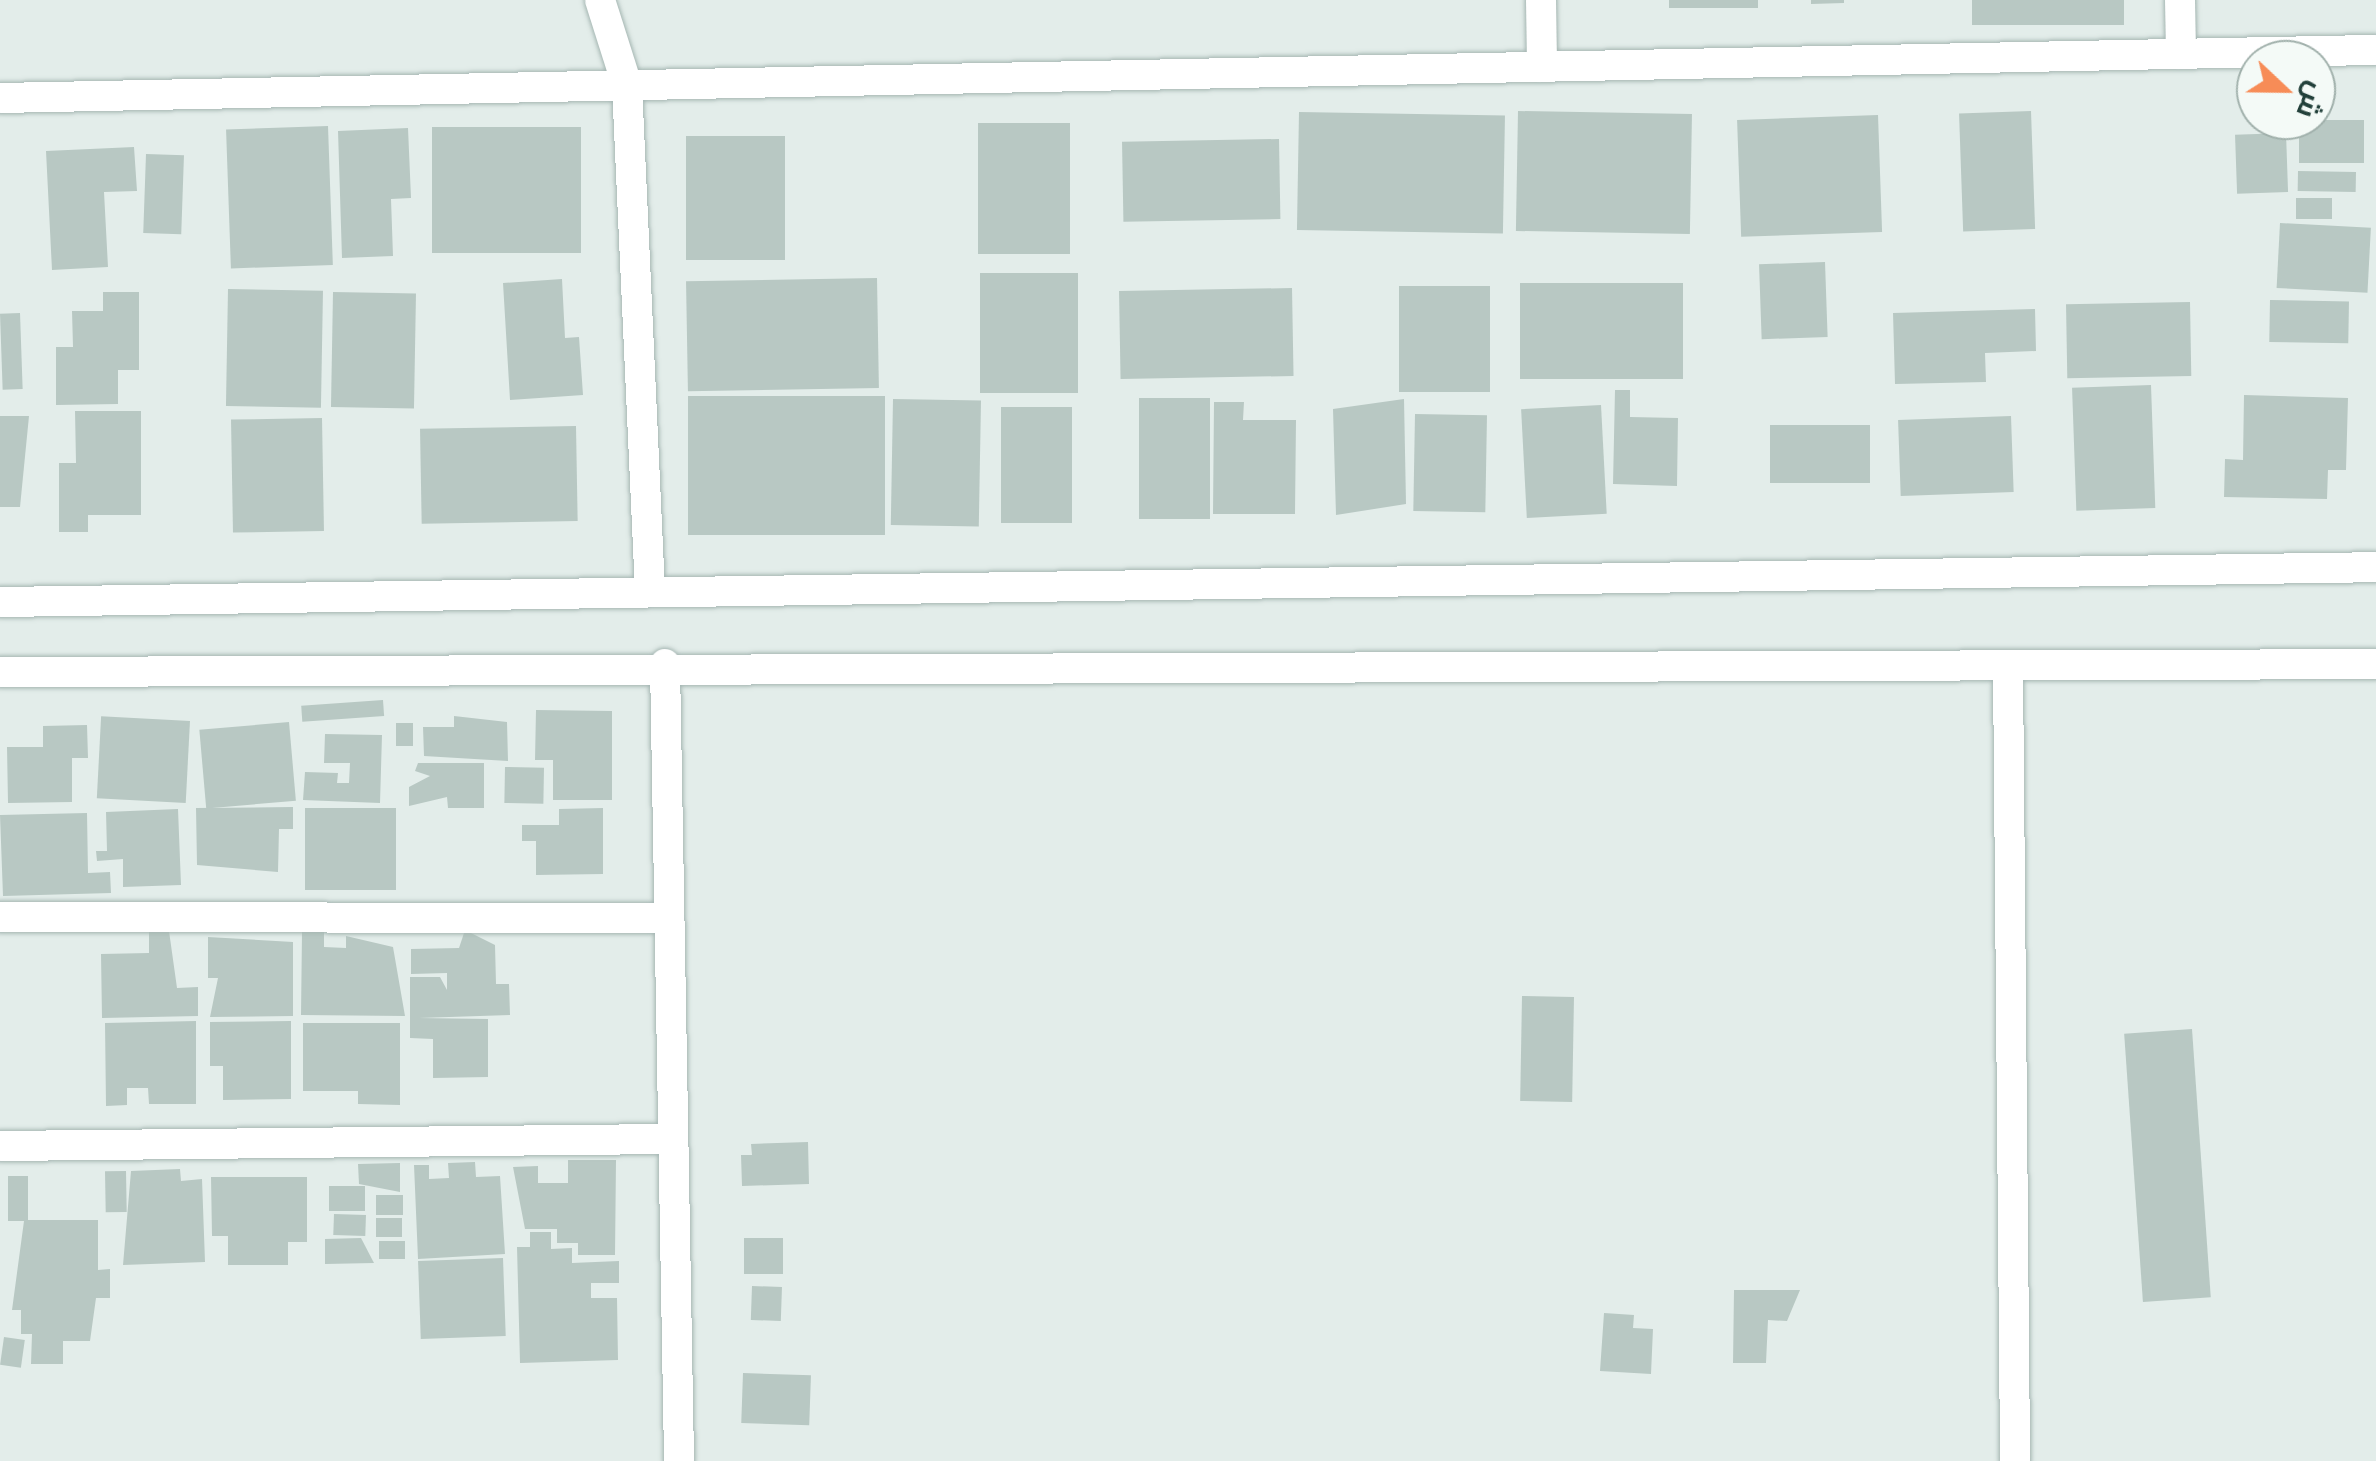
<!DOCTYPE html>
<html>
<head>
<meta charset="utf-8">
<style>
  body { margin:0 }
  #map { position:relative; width:2376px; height:1461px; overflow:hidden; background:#e3edea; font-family:"Titillium Web",Cairo,sans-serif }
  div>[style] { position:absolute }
  .building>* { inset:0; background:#b8c8c3; transform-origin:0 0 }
  .roads { filter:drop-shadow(0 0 2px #a5b6b2) drop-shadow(0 0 2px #a5b6b2) }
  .street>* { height:30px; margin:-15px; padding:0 15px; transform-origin:15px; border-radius:15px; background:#fff }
  .secondary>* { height:30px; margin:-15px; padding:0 15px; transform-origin:15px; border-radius:15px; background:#fff }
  span { translate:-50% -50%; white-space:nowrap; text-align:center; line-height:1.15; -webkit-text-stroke:9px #f4faf7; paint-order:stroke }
  .north { position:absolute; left:2236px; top:40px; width:100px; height:100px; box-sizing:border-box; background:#f4faf7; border:2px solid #a0b0ab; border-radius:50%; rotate:112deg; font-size:28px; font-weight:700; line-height:40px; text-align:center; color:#22403a }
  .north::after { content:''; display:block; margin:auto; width:35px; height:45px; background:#f78c57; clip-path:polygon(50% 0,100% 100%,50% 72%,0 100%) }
</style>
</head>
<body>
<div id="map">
  <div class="building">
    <div style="left:1669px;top:0;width:89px;height:8px"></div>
    <div style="clip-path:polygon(1811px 0,1844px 0,1844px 3px,1811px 4px)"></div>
    <div style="left:1972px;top:0;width:152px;height:25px"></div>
    <div style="left:1518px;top:111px;width:174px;height:120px;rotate:1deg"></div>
    <div style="left:2031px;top:111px;width:118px;height:72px;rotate:88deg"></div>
    <div style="left:1299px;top:112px;width:206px;height:118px;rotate:1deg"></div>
    <div style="left:1878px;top:115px;width:117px;height:141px;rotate:88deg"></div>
    <div style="left:2299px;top:120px;width:65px;height:43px"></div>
    <div style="left:1070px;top:123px;width:131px;height:92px;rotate:90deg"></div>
    <div style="left:328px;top:126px;width:139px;height:102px;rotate:88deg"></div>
    <div style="left:432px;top:127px;width:149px;height:126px"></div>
    <div style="clip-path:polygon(408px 128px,411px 198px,391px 199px,393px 256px,342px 258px,338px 131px)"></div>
    <div style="left:2286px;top:133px;width:59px;height:51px;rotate:88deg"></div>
    <div style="left:686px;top:136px;width:99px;height:124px"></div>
    <div style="left:1279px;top:139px;width:80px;height:157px;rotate:89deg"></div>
    <div style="clip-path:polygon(134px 147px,137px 191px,104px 192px,108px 267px,52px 270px,46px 151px)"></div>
    <div style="left:146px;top:154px;width:38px;height:79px;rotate:2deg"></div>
    <div style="left:2298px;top:171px;width:58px;height:20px;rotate:1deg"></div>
    <div style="left:2296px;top:198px;width:36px;height:21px"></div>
    <div style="left:2280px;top:223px;width:91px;height:65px;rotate:3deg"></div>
    <div style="left:1825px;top:262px;width:75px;height:66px;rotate:88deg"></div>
    <div style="left:980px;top:273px;width:98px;height:120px"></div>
    <div style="left:877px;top:278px;width:110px;height:191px;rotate:89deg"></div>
    <div style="clip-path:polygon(562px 279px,565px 338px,579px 337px,583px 395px,510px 400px,503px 283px)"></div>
    <div style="left:1520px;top:283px;width:163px;height:96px"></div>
    <div style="left:1490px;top:286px;width:106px;height:91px;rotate:90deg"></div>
    <div style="left:1292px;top:288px;width:88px;height:173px;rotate:89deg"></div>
    <div style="left:228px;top:289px;width:95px;height:117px;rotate:1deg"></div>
    <div style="clip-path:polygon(103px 292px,139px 292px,139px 370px,118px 370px,118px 404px,56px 405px,56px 347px,73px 347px,72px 311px,103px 311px)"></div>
    <div style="left:333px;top:292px;width:83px;height:115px;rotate:1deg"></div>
    <div style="left:2270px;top:300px;width:79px;height:42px;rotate:1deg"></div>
    <div style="left:2190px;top:302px;width:74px;height:124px;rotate:89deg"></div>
    <div style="clip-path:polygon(2035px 309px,2036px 351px,1985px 353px,1986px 382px,1895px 384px,1893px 313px)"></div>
    <div style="left:20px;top:313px;width:76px;height:20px;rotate:88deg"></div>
    <div style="left:2151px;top:385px;width:123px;height:79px;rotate:88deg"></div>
    <div style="clip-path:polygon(1615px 390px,1630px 390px,1630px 417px,1678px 418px,1677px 486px,1613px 484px)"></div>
    <div style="clip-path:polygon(2244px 395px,2348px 398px,2346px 470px,2328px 470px,2327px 499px,2224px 497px,2225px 459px,2243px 460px)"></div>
    <div style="left:688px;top:396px;width:197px;height:139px"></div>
    <div style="left:1210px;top:398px;width:121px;height:71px;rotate:90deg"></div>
    <div style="left:893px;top:399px;width:88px;height:126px;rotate:1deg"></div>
    <div style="clip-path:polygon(1404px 399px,1406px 504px,1336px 515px,1333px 409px)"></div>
    <div style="clip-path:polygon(1214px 402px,1244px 402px,1243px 420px,1296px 420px,1295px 514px,1213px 514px)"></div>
    <div style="left:1601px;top:405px;width:109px;height:80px;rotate:87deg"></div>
    <div style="left:1072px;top:407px;width:116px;height:71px;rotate:90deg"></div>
    <div style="clip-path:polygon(75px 411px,141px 411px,141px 515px,88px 515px,88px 532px,59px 532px,59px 463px,76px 463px)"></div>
    <div style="left:1415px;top:414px;width:72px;height:97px;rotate:1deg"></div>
    <div style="clip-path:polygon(0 416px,29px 416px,20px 507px,0 507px)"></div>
    <div style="left:2011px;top:416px;width:76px;height:113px;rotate:88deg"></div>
    <div style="left:322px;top:418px;width:113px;height:91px;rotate:89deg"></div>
    <div style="left:1870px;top:425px;width:58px;height:100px;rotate:90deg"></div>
    <div style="left:576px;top:426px;width:95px;height:156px;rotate:89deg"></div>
    <div style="left:383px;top:700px;width:16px;height:82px;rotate:86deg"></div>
    <div style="clip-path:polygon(536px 710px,612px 711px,612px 800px,553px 800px,553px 760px,535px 760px)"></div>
    <div style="clip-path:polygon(454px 716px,507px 722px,508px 761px,424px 756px,423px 727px,454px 727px)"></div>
    <div style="left:190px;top:721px;width:82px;height:89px;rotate:93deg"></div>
    <div style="left:289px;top:722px;width:79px;height:90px;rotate:85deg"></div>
    <div style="left:396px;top:723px;width:17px;height:23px"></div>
    <div style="clip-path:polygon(87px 725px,88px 758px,72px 758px,72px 802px,8px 803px,7px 747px,43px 747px,43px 726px)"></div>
    <div style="clip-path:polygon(325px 734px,382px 735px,380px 803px,303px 800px,305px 772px,338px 773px,337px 783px,349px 783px,350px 763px,324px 763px)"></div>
    <div style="clip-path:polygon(418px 763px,484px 763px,484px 808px,448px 808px,447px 797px,409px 806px,409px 787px,430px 776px,415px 771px)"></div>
    <div style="left:505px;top:767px;width:39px;height:36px;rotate:1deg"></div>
    <div style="clip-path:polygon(293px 807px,293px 829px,279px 829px,278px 872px,197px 865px,196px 808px)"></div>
    <div style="left:305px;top:808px;width:91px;height:82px"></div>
    <div style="clip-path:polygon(603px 808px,603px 874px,536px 875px,536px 841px,522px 841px,522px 825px,559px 825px,559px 809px)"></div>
    <div style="clip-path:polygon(178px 809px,181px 885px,123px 887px,123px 859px,97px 861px,96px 851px,107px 851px,106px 812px)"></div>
    <div style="clip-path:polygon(87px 813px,88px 873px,110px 872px,111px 893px,3px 896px,0 815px)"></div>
    <div style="clip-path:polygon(465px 930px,495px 945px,496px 984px,509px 984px,510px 1015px,419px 1018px,488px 1019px,488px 1077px,433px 1078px,433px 1039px,410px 1038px,410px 977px,440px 977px,447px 990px,447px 973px,411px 974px,411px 949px,459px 948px)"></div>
    <div style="clip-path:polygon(149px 931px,169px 931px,177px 988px,198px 987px,198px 1016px,102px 1018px,101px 954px,149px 953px)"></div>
    <div style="clip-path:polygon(324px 931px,324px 947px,346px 948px,346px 936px,393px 947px,405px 1016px,301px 1015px,302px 932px)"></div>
    <div style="clip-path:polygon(208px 937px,293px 942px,293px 1016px,210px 1017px,218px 978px,208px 978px)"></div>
    <div style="left:1522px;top:996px;width:52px;height:105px;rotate:1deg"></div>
    <div style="clip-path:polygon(196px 1021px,196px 1104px,149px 1104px,148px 1088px,127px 1088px,127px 1105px,106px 1106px,105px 1023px)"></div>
    <div style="clip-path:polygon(291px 1021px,291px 1099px,223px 1100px,223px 1066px,210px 1066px,210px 1022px)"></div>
    <div style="clip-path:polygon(303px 1023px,400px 1023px,400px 1105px,358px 1104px,358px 1091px,303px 1091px)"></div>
    <div style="left:2192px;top:1029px;width:269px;height:68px;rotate:86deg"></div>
    <div style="clip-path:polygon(808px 1142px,809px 1184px,742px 1186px,741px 1155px,752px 1155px,751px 1144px)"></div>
    <div style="clip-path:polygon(568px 1160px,616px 1160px,615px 1255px,578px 1255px,578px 1243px,557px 1243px,557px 1229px,525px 1229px,513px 1167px,538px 1166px,538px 1183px,568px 1183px)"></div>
    <div style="clip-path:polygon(475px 1162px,476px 1177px,500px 1176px,505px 1254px,418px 1259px,414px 1165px,429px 1165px,429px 1179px,449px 1178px,448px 1163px)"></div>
    <div style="clip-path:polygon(400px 1163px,400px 1192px,359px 1184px,358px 1164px)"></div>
    <div style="clip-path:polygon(180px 1169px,181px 1181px,202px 1179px,205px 1262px,123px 1265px,131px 1171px)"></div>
    <div style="left:126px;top:1171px;width:41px;height:21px;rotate:89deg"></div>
    <div style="clip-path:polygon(8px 1176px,28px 1176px,28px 1220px,98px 1220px,98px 1270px,110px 1269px,110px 1298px,96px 1298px,90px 1341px,63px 1341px,63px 1364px,31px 1364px,32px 1334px,21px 1334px,21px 1310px,12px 1310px,24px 1221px,8px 1221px)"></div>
    <div style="clip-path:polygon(211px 1177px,307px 1177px,307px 1242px,288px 1242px,288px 1265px,228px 1265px,228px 1236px,212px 1236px)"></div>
    <div style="left:329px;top:1186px;width:36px;height:25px"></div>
    <div style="left:376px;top:1195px;width:27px;height:20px"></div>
    <div style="left:334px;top:1214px;width:32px;height:21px;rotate:2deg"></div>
    <div style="left:376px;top:1218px;width:26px;height:19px"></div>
    <div style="clip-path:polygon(530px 1232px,551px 1232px,551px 1249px,572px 1248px,572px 1263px,619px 1261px,619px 1283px,591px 1283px,591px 1298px,617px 1298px,618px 1360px,520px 1363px,517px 1247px,530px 1247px)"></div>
    <div style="clip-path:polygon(361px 1238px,374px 1263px,325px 1264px,325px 1239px)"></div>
    <div style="left:744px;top:1238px;width:39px;height:36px"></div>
    <div style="left:405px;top:1241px;width:18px;height:26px;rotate:90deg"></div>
    <div style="left:503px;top:1258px;width:78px;height:85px;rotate:88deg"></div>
    <div style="left:752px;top:1286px;width:30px;height:34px;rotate:2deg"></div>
    <div style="clip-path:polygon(1734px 1290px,1800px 1290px,1787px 1321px,1768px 1320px,1766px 1363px,1733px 1363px)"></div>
    <div style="clip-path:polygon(1604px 1313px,1634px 1315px,1633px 1328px,1653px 1329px,1651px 1374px,1600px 1371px)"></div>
    <div style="left:4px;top:1337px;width:21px;height:28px;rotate:8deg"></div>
    <div style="left:743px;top:1373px;width:68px;height:50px;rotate:2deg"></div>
  </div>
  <div class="roads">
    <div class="street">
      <div style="left:600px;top:0;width:89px;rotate:72.4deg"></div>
      <div style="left:627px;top:85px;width:507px;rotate:87.4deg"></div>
      <div style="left:1541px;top:0;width:67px;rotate:89.1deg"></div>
      <div style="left:2180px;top:0;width:54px;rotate:88.9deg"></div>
      <div style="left:0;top:98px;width:2376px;rotate:-1.16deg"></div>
      <div style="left:665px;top:664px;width:797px;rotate:88.99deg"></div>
      <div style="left:2008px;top:667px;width:794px;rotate:89.49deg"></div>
      <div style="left:0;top:917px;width:669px;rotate:0.09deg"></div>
      <div style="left:0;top:1146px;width:673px;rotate:-0.6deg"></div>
    </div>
    <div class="secondary">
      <div style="left:0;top:602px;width:2376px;rotate:-0.84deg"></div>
      <div style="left:0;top:672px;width:2376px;rotate:-0.19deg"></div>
    </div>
  </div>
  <div class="north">ش</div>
</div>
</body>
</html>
